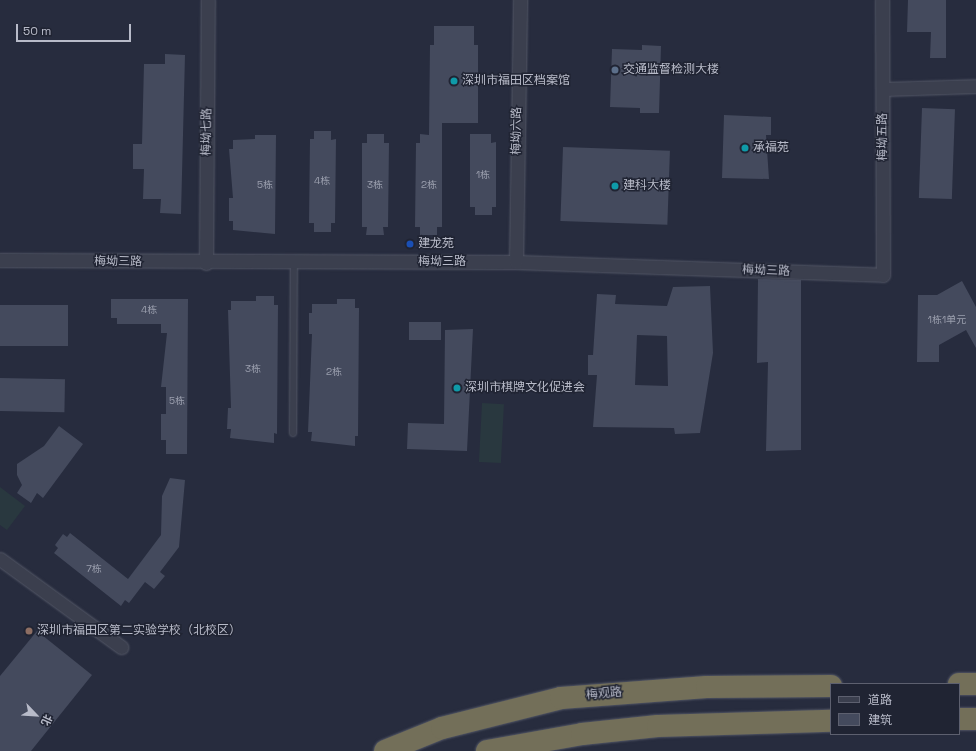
<!DOCTYPE html>
<html>
<head>
<meta charset="utf-8">
<style>
  body { margin:0 }
  #map { position:relative; width:976px; height:751px; overflow:hidden; background:#272c3e; font-family:"Space Grotesk","Noto Sans SC",sans-serif }
  div>[style] { position:absolute }
  .green>* { inset:0; background:#29383f; transform-origin:0 0 }
  .building>* { inset:0; background:#444a5d; transform-origin:0 0 }
  .roads { filter:drop-shadow(0 0 1px #535766) drop-shadow(0 0 1px #535766) }
  .lane>* { height:6px; margin:-3px; padding:0 3px; transform-origin:3px; border-radius:3px; background:#3b3f4e }
  .street>* { height:13px; margin:-6.5px; padding:0 6.5px; transform-origin:6.5px; border-radius:6.5px; background:#3b3f4e }
  .highway>* { height:22px; margin:-11px; padding:0 11px; transform-origin:11px; border-radius:11px; background:#736f59 }
  .dots>* { width:11px; height:11px; translate:-50% -50%; box-sizing:border-box; border:2px solid #202433; border-radius:50% }
  span { translate:-50% -50%; white-space:nowrap; text-align:center; line-height:1.15; -webkit-text-stroke:3px #202433; paint-order:stroke }
  .number-label { font-size:10px; color:#9b9fae }
  .number-label span { -webkit-text-stroke-width:0 }
  .poi-label { font-size:12px; color:#b8bbc9 }
  .left { translate:0 -50%; text-align:left }
  .street-label { font-size:12px; color:#b8bbc9 }
  .legend { position:absolute; left:830px; top:683px; width:130px; height:52px; box-sizing:border-box; background:#202433; border:1px solid #5d606f; margin:0; padding:5px 7px; list-style:none; font-size:12px; color:#b8bbc9 }
  .legend li { display:flex; align-items:center; gap:8px; height:20px }
  .legend b { width:20px; border:1px solid #5d606f }
  .north { position:absolute; left:16px; top:695px; width:40px; height:40px; -webkit-text-stroke:3px #202433; paint-order:stroke; rotate:115deg; font-size:11px; font-weight:700; line-height:16px; text-align:center; color:#b8bbc9 }
  .north::after { content:''; display:block; margin:auto; width:14px; height:18px; background:#b8bbc9; clip-path:polygon(50% 0,100% 100%,50% 72%,0 100%) }
  .scale { position:absolute; left:16px; top:24px; width:115px; height:18px; box-sizing:border-box; border:2px solid #b8bbc9; border-top:0; padding-left:5px; font-size:12px; line-height:14px; white-space:nowrap; color:#b8bbc9; -webkit-text-stroke:3px #202433; paint-order:stroke }
</style>
</head>
<body>
<div id="map">
  <div class="green">
    <div style="left:482px;top:403px;width:22px;height:59px;rotate:3deg"></div>
    <div style="clip-path:polygon(0 487px,25px 506px,7px 530px,0 525px)"></div>
  </div>
  <div class="building">
    <div style="clip-path:polygon(908px 0,946px 0,946px 58px,930px 58px,931px 32px,907px 32px)"></div>
    <div style="clip-path:polygon(434px 26px,474px 26px,474px 45px,478px 45px,478px 123px,442px 123px,442px 227px,437px 227px,437px 235px,420px 235px,420px 227px,415px 227px,416px 143px,420px 143px,420px 134px,429px 135px,430px 45px,434px 45px)"></div>
    <div style="clip-path:polygon(642px 45px,661px 46px,659px 113px,640px 113px,640px 108px,610px 107px,612px 49px,642px 50px)"></div>
    <div style="clip-path:polygon(165px 54px,185px 55px,181px 214px,160px 213px,161px 199px,143px 199px,144px 169px,133px 169px,133px 144px,142px 144px,144px 64px,165px 64px)"></div>
    <div style="left:922px;top:108px;width:33px;height:90px;rotate:2deg"></div>
    <div style="clip-path:polygon(724px 115px,771px 117px,771px 135px,766px 135px,769px 179px,722px 178px)"></div>
    <div style="clip-path:polygon(314px 131px,331px 131px,331px 140px,336px 139px,335px 223px,331px 223px,331px 232px,314px 232px,314px 223px,309px 223px,310px 139px,314px 139px)"></div>
    <div style="clip-path:polygon(367px 134px,384px 134px,384px 143px,389px 143px,388px 227px,383px 227px,384px 235px,366px 235px,367px 227px,362px 227px,362px 143px,367px 143px)"></div>
    <div style="clip-path:polygon(470px 134px,491px 134px,491px 143px,496px 142px,496px 207px,492px 207px,492px 215px,475px 215px,475px 207px,470px 207px)"></div>
    <div style="clip-path:polygon(255px 135px,276px 135px,275px 234px,233px 230px,233px 221px,229px 221px,229px 198px,233px 198px,229px 149px,233px 149px,233px 140px,255px 139px)"></div>
    <div style="left:563px;top:147px;width:107px;height:74px;rotate:2deg"></div>
    <div style="clip-path:polygon(758px 279px,801px 280px,801px 450px,766px 451px,768px 362px,757px 363px)"></div>
    <div style="clip-path:polygon(962px 281px,976px 307px,976px 348px,966px 330px,939px 345px,939px 362px,917px 362px,918px 295px,937px 295px)"></div>
    <div style="clip-path:polygon(evenodd,710px 286px,713px 353px,700px 433px,675px 434px,674px 428px,593px 427px,597px 375px,588px 375px,588px 355px,593px 355px,597px 294px,616px 295px,615px 304px,667px 306px,673px 287px,710px 286px,637px 335px,667px 336px,668px 386px,635px 385px,637px 335px)"></div>
    <div style="clip-path:polygon(256px 296px,274px 296px,274px 305px,278px 305px,277px 434px,274px 433px,274px 443px,230px 438px,231px 429px,227px 429px,228px 408px,231px 408px,228px 310px,231px 310px,231px 301px,256px 301px)"></div>
    <div style="clip-path:polygon(111px 299px,188px 299px,187px 454px,166px 454px,166px 440px,161px 440px,161px 414px,166px 414px,166px 387px,161px 387px,167px 333px,161px 333px,161px 324px,117px 324px,117px 318px,111px 318px)"></div>
    <div style="clip-path:polygon(337px 299px,355px 299px,355px 308px,359px 308px,358px 436px,355px 436px,355px 446px,311px 441px,312px 432px,308px 432px,312px 334px,309px 334px,309px 313px,312px 313px,312px 304px,337px 304px)"></div>
    <div style="left:0;top:305px;width:68px;height:41px"></div>
    <div style="left:409px;top:322px;width:32px;height:18px"></div>
    <div style="clip-path:polygon(473px 329px,467px 451px,407px 449px,408px 423px,444px 424px,445px 330px)"></div>
    <div style="left:0;top:378px;width:65px;height:33px;rotate:1deg"></div>
    <div style="clip-path:polygon(59px 426px,83px 444px,43px 498px,37px 493px,31px 503px,17px 493px,22px 485px,17px 475px,17px 464px,44px 446px)"></div>
    <div style="clip-path:polygon(170px 478px,185px 480px,179px 547px,160px 572px,165px 576px,154px 589px,145px 582px,129px 603px,125px 600px,121px 606px,54px 553px,58px 548px,55px 545px,63px 534px,67px 537px,70px 533px,128px 579px,161px 535px,162px 496px)"></div>
    <div style="clip-path:polygon(37px 631px,92px 675px,31px 751px,0 751px,0 676px)"></div>
  </div>
  <div class="roads">
    <div class="lane">
      <div style="left:293px;top:433px;width:170px;rotate:-89.7deg"></div>
    </div>
    <div class="street">
      <div style="left:883px;top:89px;width:93px;rotate:-1.8deg"></div>
      <div style="left:0;top:260px;width:516px;rotate:0.22deg"></div>
      <div style="left:516px;top:262px;width:367px;rotate:2deg"></div>
      <div style="left:883px;top:275px;width:275px;rotate:-90.2deg"></div>
      <div style="left:516px;top:262px;width:262px;rotate:-89.1deg"></div>
      <div style="left:206px;top:263px;width:263px;rotate:-89.6deg"></div>
      <div style="left:0;top:559px;width:150px;rotate:36deg"></div>
    </div>
    <div class="highway">
      <div style="left:959px;top:684px;width:17px"></div>
      <div style="left:959px;top:719px;width:17px"></div>
      <div style="left:385px;top:751px;width:61px;rotate:-22deg"></div>
      <div style="left:442px;top:728px;width:123px;rotate:-14.1deg"></div>
      <div style="left:561px;top:698px;width:146px;rotate:-4.3deg"></div>
      <div style="left:707px;top:687px;width:124px;rotate:-0.5deg"></div>
      <div style="left:487px;top:751px;width:97px;rotate:-10.1deg"></div>
      <div style="left:582px;top:734px;width:76px;rotate:-6deg"></div>
      <div style="left:658px;top:726px;width:173px;rotate:-1.7deg"></div>
    </div>
  </div>
  <div class="dots">
    <div style="left:615px;top:70px;background:#5c6f8a"></div>
    <div style="left:454px;top:81px;background:#0f9aa8"></div>
    <div style="left:745px;top:148px;background:#0f9aa8"></div>
    <div style="left:615px;top:186px;background:#0f9aa8"></div>
    <div style="left:410px;top:244px;background:#1a4fb4"></div>
    <div style="left:457px;top:388px;background:#0f9aa8"></div>
    <div style="left:29px;top:631px;background:#8d6e63"></div>
  </div>
  <div class="number-label">
    <span style="left:483px;top:175px">1栋</span>
    <span style="left:322px;top:181px">4栋</span>
    <span style="left:265px;top:185px">5栋</span>
    <span style="left:375px;top:185px">3栋</span>
    <span style="left:429px;top:185px">2栋</span>
    <span style="left:149px;top:310px">4栋</span>
    <span style="left:947px;top:320px">1栋1单元</span>
    <span style="left:253px;top:369px">3栋</span>
    <span style="left:334px;top:372px">2栋</span>
    <span style="left:177px;top:401px">5栋</span>
    <span style="left:94px;top:569px">7栋</span>
  </div>
  <div class="poi-label">
    <span class="left" style="left:623px;top:70px">交通监督检测大楼</span>
    <span class="left" style="left:462px;top:81px">深圳市福田区档案馆</span>
    <span class="left" style="left:753px;top:148px">承福苑</span>
    <span class="left" style="left:623px;top:186px">建科大楼</span>
    <span class="left" style="left:418px;top:244px">建龙苑</span>
    <span class="left" style="left:465px;top:388px">深圳市棋牌文化促进会</span>
    <span class="left" style="left:37px;top:631px">深圳市福田区第二实验学校（北校区）</span>
  </div>
  <div class="street-label">
    <span style="left:517px;top:131px;rotate:-89deg">梅坳六路</span>
    <span style="left:207px;top:132px;rotate:-89deg">梅坳七路</span>
    <span style="left:883px;top:137px;rotate:-90deg">梅坳五路</span>
    <span style="left:118px;top:262px;rotate:1deg">梅坳三路</span>
    <span style="left:442px;top:262px">梅坳三路</span>
    <span style="left:766px;top:271px;rotate:2deg">梅坳三路</span>
    <span style="left:604px;top:694px;rotate:-5deg">梅观路</span>
  </div>
  <ul class="legend">
  <li><b style="height:5px;background:#3b3f4e"></b>道路</li>
  <li><b style="height:11px;background:#444a5d"></b>建筑</li>
  </ul>
  <div class="north">北</div>
  <div class="scale">50 m</div>
</div>
</body>
</html>
